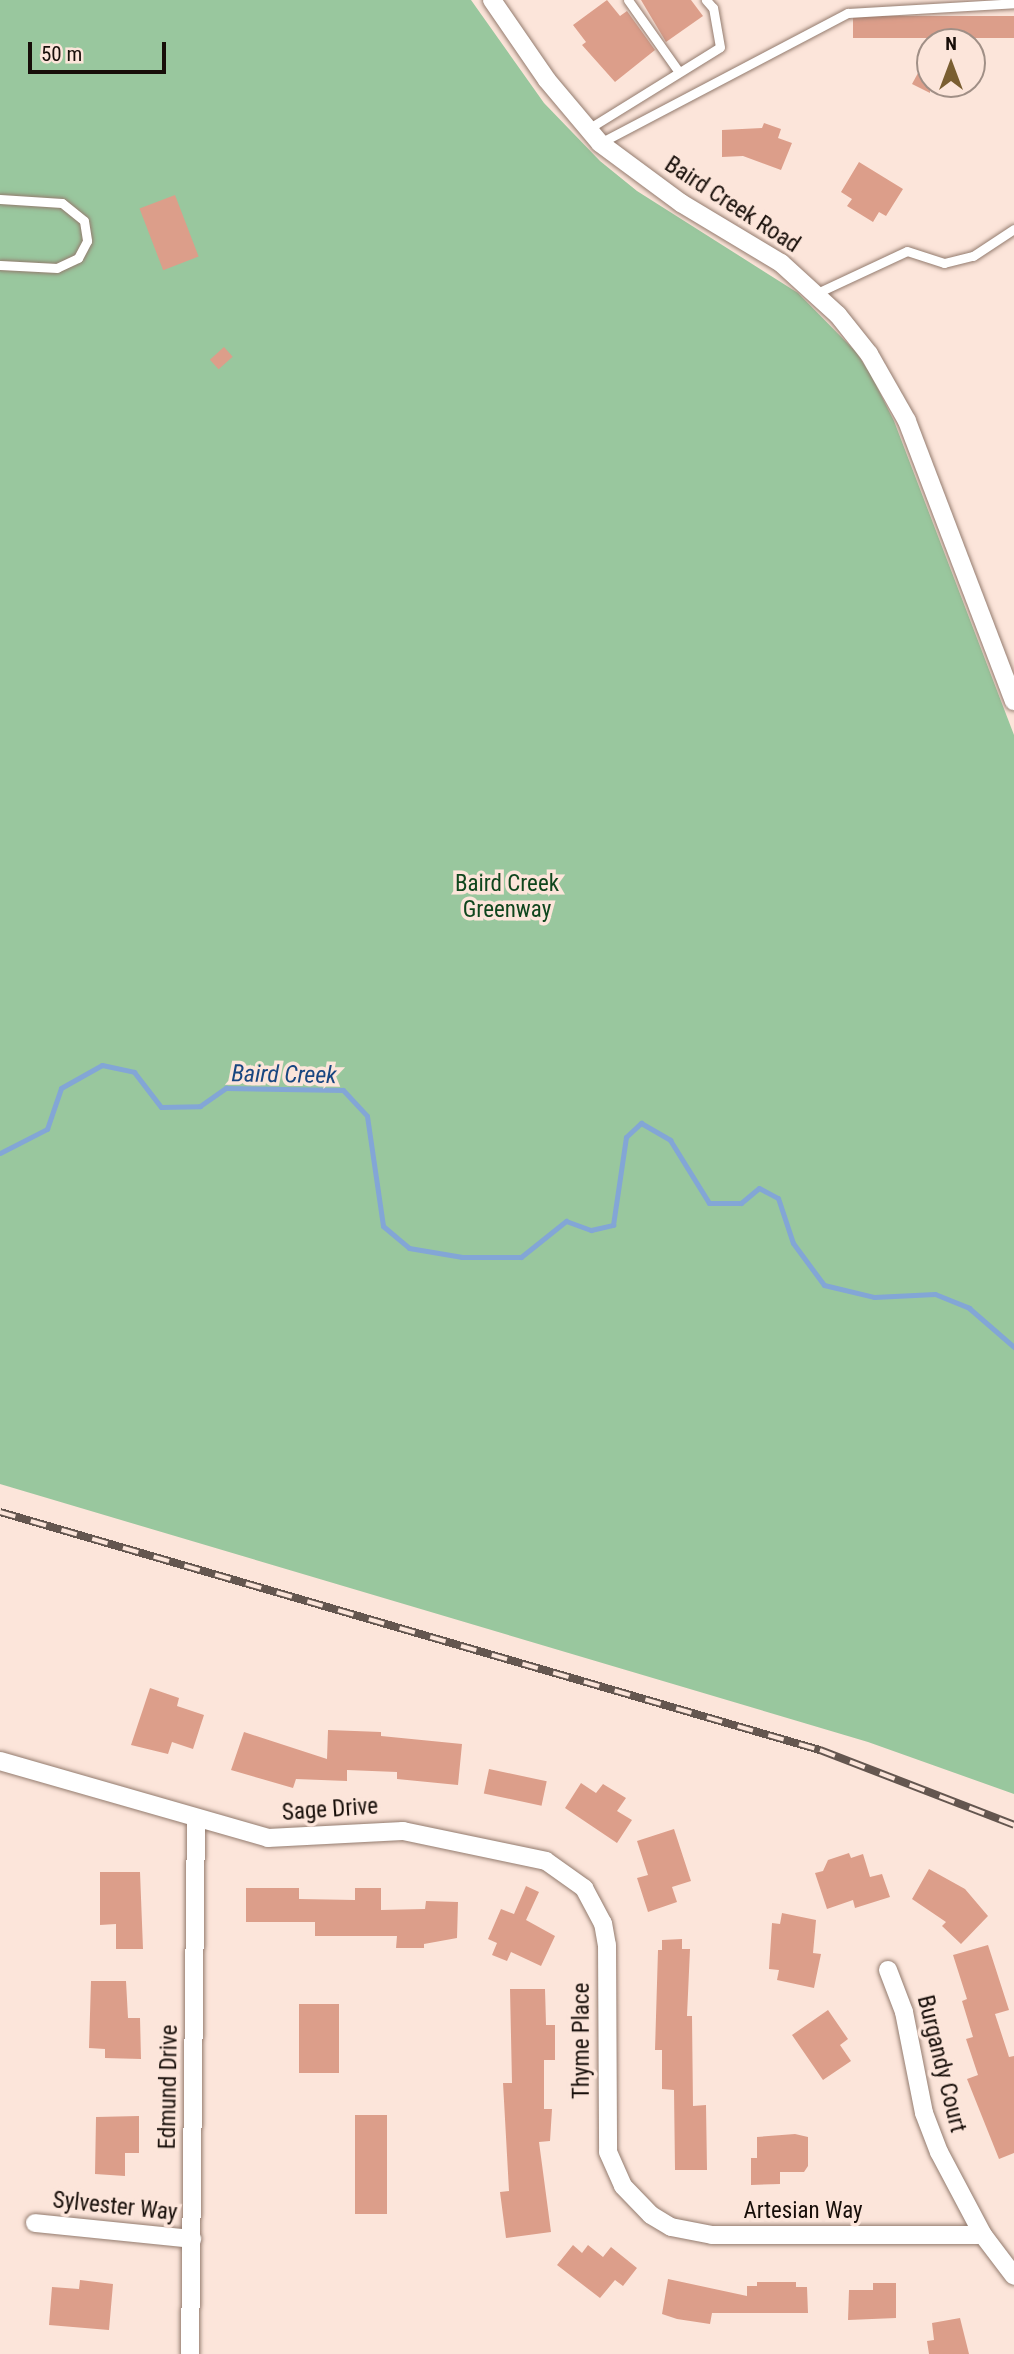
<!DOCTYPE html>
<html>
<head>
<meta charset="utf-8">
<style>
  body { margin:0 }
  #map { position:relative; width:1014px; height:2354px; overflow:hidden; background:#fce5da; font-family:"Roboto Condensed",sans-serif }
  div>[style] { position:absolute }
  .green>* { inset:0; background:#99c79e }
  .stream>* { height:5px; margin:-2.5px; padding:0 2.5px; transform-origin:2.5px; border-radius:2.5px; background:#83a6d6 }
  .building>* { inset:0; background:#dc9e8a; transform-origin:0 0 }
  .roads { filter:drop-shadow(0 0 2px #937b6e) drop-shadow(0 0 2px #937b6e) }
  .service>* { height:9px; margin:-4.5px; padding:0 4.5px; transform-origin:4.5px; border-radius:4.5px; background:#fff }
  .minor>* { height:18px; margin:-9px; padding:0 9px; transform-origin:9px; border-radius:9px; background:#fff }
  .rail>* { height:8px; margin-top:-4px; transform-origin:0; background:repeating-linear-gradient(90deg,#fce5da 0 16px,#64564f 0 32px); box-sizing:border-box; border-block:2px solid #64564f }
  span { translate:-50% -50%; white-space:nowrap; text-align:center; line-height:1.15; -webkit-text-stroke:7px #fce5da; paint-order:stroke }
  .street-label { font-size:23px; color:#170e09 }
  .park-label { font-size:23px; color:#0f461d }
  .water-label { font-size:24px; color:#184680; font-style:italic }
  .north { position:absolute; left:916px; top:28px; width:70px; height:70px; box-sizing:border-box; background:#fce5da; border:2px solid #a08f86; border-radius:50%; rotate:0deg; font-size:19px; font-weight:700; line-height:28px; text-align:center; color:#170e09 }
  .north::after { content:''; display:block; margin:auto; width:24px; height:32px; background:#7a5e31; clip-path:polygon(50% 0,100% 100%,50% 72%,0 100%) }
  .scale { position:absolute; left:28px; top:42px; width:138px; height:32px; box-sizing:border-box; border:4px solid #170e09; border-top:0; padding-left:9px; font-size:21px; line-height:24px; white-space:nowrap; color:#170e09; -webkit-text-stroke:5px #fce5da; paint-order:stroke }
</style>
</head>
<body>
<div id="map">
  <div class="green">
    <div style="clip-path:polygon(0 0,471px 0,544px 103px,600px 161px,637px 191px,798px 293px,856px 352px,871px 375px,894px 421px,1014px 735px,1014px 1794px,868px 1742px,0 1484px)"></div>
  </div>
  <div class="stream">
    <div style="left:0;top:1153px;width:53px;rotate:-27.1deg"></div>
    <div style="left:47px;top:1129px;width:43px;rotate:-71.1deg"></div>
    <div style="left:61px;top:1088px;width:47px;rotate:-29.3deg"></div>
    <div style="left:102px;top:1065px;width:33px;rotate:12deg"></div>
    <div style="left:134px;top:1072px;width:44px;rotate:52.4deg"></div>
    <div style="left:161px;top:1107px;width:39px;rotate:-1deg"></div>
    <div style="left:200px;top:1106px;width:32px;rotate:-35deg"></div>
    <div style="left:226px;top:1088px;width:117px;rotate:1deg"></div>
    <div style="left:343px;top:1090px;width:35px;rotate:47deg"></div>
    <div style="left:367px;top:1116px;width:111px;rotate:81.7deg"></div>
    <div style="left:383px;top:1226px;width:34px;rotate:40deg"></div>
    <div style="left:409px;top:1248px;width:54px;rotate:9.6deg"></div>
    <div style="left:462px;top:1257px;width:59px"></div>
    <div style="left:521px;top:1257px;width:58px;rotate:-38.7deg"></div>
    <div style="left:566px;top:1221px;width:27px;rotate:20deg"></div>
    <div style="left:591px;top:1230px;width:23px;rotate:-13deg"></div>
    <div style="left:613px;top:1225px;width:89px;rotate:-81.6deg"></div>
    <div style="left:626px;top:1137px;width:21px;rotate:-43deg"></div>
    <div style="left:641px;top:1123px;width:34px;rotate:30deg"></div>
    <div style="left:670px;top:1140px;width:74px;rotate:58.2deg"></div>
    <div style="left:709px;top:1203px;width:32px"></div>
    <div style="left:741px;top:1203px;width:23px;rotate:-40deg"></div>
    <div style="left:759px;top:1188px;width:21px;rotate:28deg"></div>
    <div style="left:778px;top:1198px;width:47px;rotate:71.6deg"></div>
    <div style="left:793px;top:1243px;width:52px;rotate:53.6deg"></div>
    <div style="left:824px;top:1285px;width:51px;rotate:13.5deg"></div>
    <div style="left:874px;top:1297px;width:61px;rotate:-2.8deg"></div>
    <div style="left:935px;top:1294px;width:37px;rotate:22deg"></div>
    <div style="left:969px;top:1308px;width:60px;rotate:40.9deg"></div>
  </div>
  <div class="building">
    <div style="clip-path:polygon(607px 0,620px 16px,627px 11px,655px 50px,615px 82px,582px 45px,586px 42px,573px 25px)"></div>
    <div style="clip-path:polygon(641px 0,691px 0,703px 16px,666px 42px)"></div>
    <div style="left:1014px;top:16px;width:22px;height:161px;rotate:90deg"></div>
    <div style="clip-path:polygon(930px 51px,930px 93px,912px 84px)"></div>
    <div style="clip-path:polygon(764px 123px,781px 129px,778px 138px,792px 143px,781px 170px,743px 156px,722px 157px,722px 130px,762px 128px)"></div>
    <div style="clip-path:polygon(859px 162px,903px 189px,886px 216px,879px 212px,873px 222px,847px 206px,852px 199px,841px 192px)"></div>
    <div style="left:175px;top:195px;width:66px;height:38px;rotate:69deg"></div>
    <div style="left:224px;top:347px;width:13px;height:19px;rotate:48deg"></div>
    <div style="clip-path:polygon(150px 1688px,179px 1698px,177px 1706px,204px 1715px,193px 1749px,172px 1742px,168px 1754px,131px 1745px)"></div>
    <div style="clip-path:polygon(328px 1730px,381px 1732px,381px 1736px,462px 1744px,458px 1785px,397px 1779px,397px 1772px,347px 1770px,347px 1781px,296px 1779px,293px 1788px,231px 1770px,244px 1732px,327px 1759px)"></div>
    <div style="left:489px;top:1769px;width:59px;height:25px;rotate:12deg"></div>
    <div style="clip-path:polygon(581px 1783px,596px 1793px,603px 1784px,626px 1798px,617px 1811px,632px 1820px,617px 1843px,565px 1808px)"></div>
    <div style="clip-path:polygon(674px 1829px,691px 1881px,672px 1887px,677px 1902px,648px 1912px,637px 1878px,648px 1875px,637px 1841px)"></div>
    <div style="clip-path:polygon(849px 1853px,851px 1858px,863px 1854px,870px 1877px,882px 1874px,890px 1897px,855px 1908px,853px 1900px,827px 1909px,815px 1873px,823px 1871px,828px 1860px)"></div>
    <div style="clip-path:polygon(929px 1869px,965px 1889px,988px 1916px,961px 1944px,942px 1926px,946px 1922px,912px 1899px)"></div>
    <div style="clip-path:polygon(100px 1872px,140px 1872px,143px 1949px,116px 1949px,116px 1924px,100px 1925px)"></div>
    <div style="clip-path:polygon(526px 1886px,539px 1892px,526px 1920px,555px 1936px,541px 1966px,511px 1952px,507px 1961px,492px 1955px,497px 1943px,488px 1939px,501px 1909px,514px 1914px)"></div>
    <div style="clip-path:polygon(246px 1888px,299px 1888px,299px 1899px,355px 1900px,355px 1888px,381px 1888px,381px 1910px,425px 1909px,426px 1901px,458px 1902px,457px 1938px,424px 1944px,424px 1948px,396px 1948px,397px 1936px,315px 1936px,315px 1922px,246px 1922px)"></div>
    <div style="clip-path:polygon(782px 1913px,816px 1920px,813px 1953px,821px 1954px,814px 1988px,777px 1980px,779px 1970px,769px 1969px,772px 1923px,780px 1924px)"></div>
    <div style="clip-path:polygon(682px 1939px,682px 1949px,690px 1949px,687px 2016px,692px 2016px,693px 2106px,706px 2105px,707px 2170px,675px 2170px,674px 2090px,662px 2089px,662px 2050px,655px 2050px,658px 1950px,662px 1950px,662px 1940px)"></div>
    <div style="clip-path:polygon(988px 1945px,1009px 2010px,995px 2014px,1009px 2057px,1014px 2056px,1014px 2153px,999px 2159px,967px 2079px,978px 2075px,966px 2039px,973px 2037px,962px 2001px,967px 1999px,953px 1955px)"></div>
    <div style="clip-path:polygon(91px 1981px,126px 1981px,128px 2018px,140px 2018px,141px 2059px,105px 2058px,105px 2049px,89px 2048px)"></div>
    <div style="clip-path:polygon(510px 1989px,545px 1989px,546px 2025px,555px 2025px,555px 2060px,544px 2060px,544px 2109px,552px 2109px,550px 2141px,539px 2142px,551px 2232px,506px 2238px,500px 2192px,509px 2191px,503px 2083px,512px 2083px)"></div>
    <div style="left:299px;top:2004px;width:40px;height:69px"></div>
    <div style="clip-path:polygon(828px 2010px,848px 2039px,840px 2045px,851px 2061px,823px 2080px,792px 2035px)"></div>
    <div style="left:355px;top:2115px;width:32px;height:99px"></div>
    <div style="clip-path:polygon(139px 2116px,139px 2153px,125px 2153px,125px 2176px,95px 2174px,96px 2117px)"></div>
    <div style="clip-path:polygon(795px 2134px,808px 2137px,808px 2166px,804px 2172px,780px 2172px,780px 2184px,751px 2185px,751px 2158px,757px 2158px,757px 2137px)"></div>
    <div style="clip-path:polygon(573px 2245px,582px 2253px,588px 2245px,603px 2257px,611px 2247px,637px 2268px,623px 2286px,615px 2280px,600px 2298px,557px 2265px)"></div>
    <div style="clip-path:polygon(668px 2279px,747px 2296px,747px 2286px,757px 2286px,757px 2282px,796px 2282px,796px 2287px,807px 2287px,808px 2313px,712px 2313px,710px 2324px,677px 2319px,662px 2314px)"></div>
    <div style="clip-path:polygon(80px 2280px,113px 2284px,109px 2330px,49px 2325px,52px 2287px,79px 2289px)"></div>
    <div style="clip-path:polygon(873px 2283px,896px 2283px,896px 2318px,848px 2320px,849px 2290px,873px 2290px)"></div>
    <div style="clip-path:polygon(960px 2318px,969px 2354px,929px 2354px,927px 2341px,934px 2340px,932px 2323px)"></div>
  </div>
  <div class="roads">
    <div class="service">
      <div style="left:628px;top:0;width:88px;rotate:54.7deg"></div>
      <div style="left:588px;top:129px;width:155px;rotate:-31.8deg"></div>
      <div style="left:720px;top:47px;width:40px;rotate:-100deg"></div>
      <div style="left:713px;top:8px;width:11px;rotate:-131deg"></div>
      <div style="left:600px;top:143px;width:280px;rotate:-27.7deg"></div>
      <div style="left:848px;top:13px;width:166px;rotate:-3.4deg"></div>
      <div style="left:0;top:199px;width:62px;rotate:3.7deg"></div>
      <div style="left:62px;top:203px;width:28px;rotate:39deg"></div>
      <div style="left:84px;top:221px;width:20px;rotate:81deg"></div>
      <div style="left:87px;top:241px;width:19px;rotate:118deg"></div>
      <div style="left:78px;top:258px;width:23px;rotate:155deg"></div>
      <div style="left:57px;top:268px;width:57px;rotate:-177deg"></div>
      <div style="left:817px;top:293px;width:99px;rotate:-25deg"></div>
      <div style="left:907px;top:251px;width:39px;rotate:18deg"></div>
      <div style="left:944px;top:263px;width:30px;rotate:-14deg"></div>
      <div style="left:973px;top:256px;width:49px;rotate:-33.4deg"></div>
    </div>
    <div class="minor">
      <div style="left:492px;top:0;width:97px;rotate:55.5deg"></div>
      <div style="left:547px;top:80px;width:82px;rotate:49.9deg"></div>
      <div style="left:600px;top:143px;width:101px;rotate:36.5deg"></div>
      <div style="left:681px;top:203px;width:117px;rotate:31deg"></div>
      <div style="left:781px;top:263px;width:77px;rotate:42.4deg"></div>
      <div style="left:838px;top:315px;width:50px;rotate:51.5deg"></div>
      <div style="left:869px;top:354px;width:77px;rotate:60.4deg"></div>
      <div style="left:907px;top:421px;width:300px;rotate:69.1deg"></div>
      <div style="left:0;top:1761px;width:279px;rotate:16deg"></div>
      <div style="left:268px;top:1838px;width:135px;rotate:-3deg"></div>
      <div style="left:403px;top:1831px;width:146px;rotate:11.8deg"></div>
      <div style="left:546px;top:1861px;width:47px;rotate:35.4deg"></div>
      <div style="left:584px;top:1888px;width:40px;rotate:62deg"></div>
      <div style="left:603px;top:1923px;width:22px;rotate:80deg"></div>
      <div style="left:607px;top:1945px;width:207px;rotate:89.7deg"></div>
      <div style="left:608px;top:2152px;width:37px;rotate:66deg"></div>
      <div style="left:623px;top:2186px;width:40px;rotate:46deg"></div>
      <div style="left:651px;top:2215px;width:23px;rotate:31deg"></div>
      <div style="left:671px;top:2227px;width:42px;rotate:11deg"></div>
      <div style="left:712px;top:2235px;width:271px"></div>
      <div style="left:888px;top:1970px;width:45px;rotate:69.1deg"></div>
      <div style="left:904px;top:2012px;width:103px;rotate:78.8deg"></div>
      <div style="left:924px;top:2113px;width:42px;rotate:69deg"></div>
      <div style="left:939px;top:2152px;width:94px;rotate:62.1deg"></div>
      <div style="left:983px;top:2235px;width:51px;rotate:52.9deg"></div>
      <div style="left:35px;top:2223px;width:158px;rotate:5.8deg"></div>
      <div style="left:190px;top:2354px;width:533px;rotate:-89.36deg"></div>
    </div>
  </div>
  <div class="rail">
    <div style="left:0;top:1512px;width:854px;rotate:16.19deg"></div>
    <div style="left:820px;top:1750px;width:208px;rotate:21.1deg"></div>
  </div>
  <div class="street-label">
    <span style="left:732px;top:205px;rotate:33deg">Baird Creek Road</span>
    <span style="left:330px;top:1810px;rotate:-4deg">Sage Drive</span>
    <span style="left:582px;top:2041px;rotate:-90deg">Thyme Place</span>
    <span style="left:941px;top:2064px;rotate:76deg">Burgandy Court</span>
    <span style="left:169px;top:2087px;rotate:-89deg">Edmund Drive</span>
    <span style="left:115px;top:2207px;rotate:6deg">Sylvester Way</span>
    <span style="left:803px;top:2211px">Artesian Way</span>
  </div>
  <div class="park-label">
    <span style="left:507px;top:897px">Baird Creek<br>Greenway</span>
  </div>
  <div class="water-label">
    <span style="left:284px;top:1075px;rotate:1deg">Baird Creek</span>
  </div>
  <div class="north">N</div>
  <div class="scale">50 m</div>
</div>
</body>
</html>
